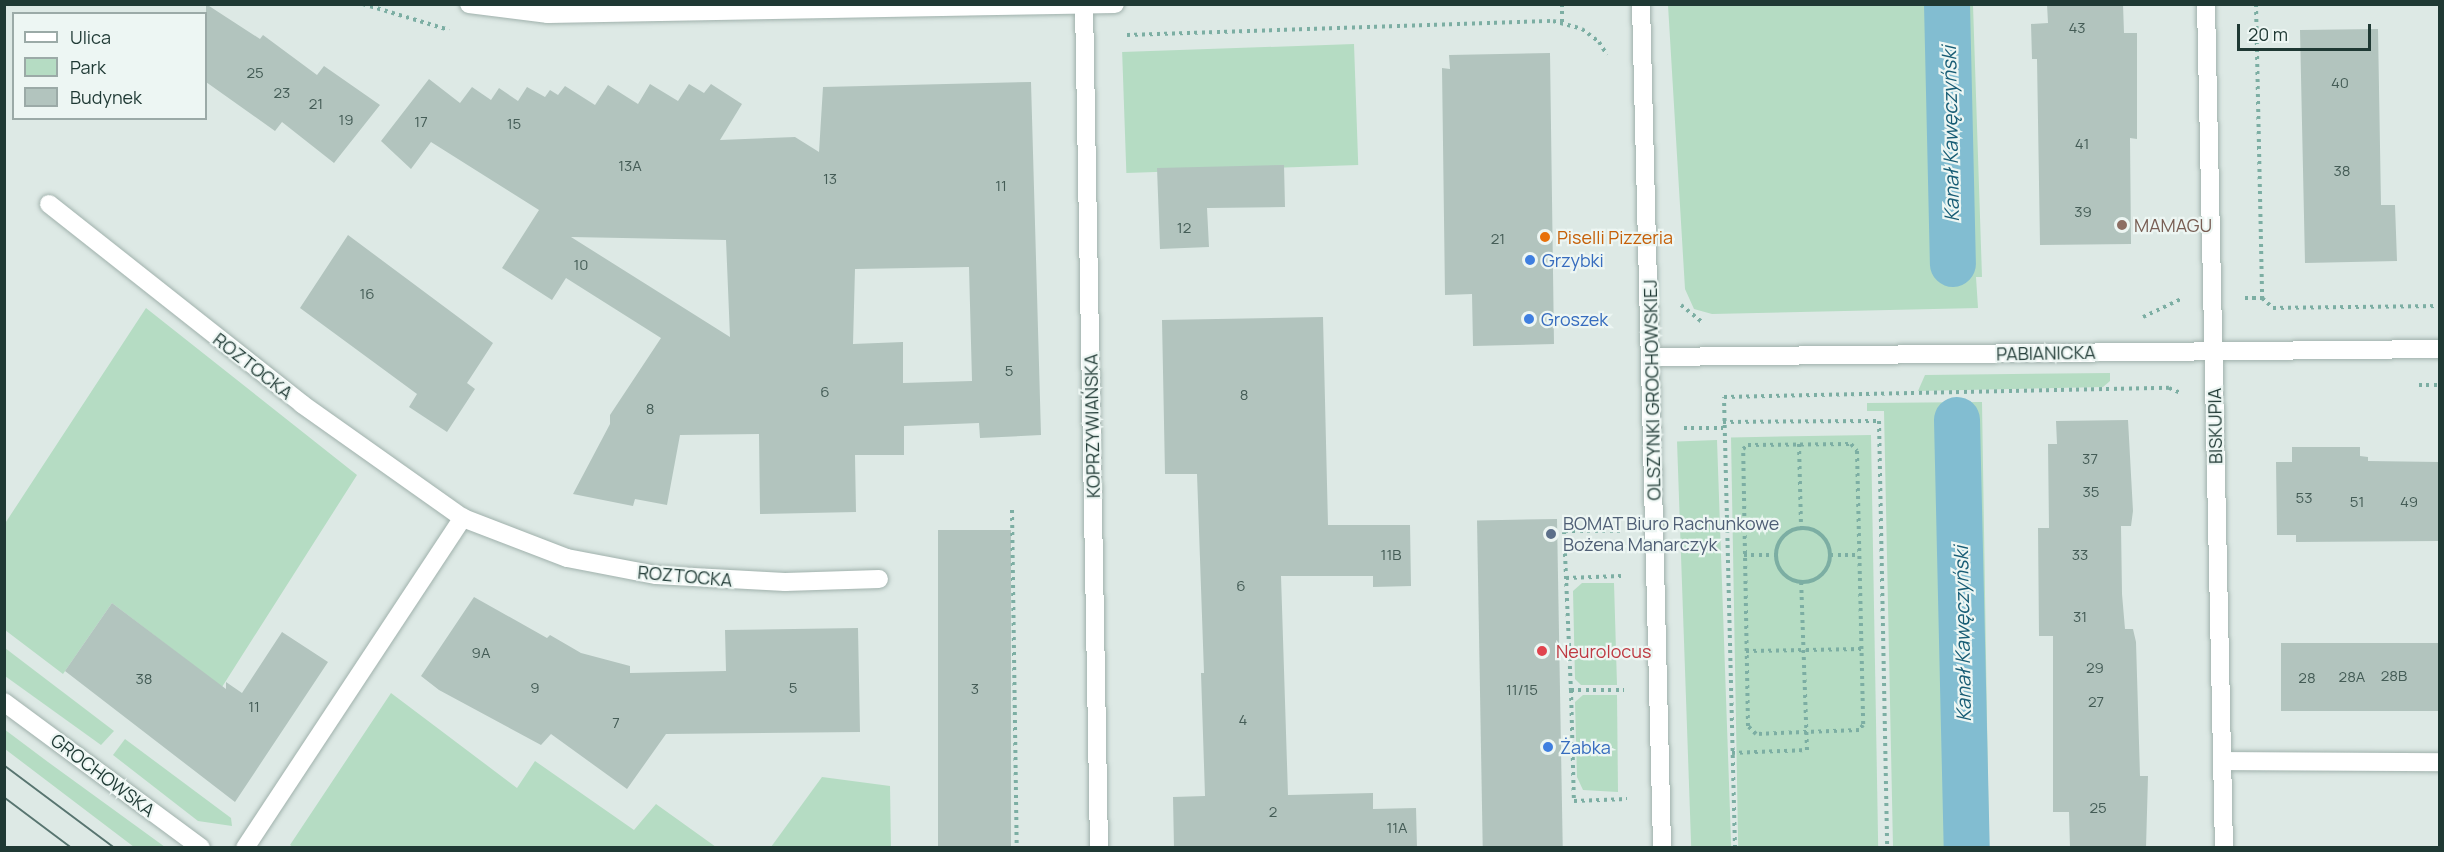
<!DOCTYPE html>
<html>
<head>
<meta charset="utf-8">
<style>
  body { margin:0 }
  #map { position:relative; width:2444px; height:852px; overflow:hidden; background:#dde9e5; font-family:Manrope,sans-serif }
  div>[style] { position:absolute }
  .green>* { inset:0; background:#b5dcc3; transform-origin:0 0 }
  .canal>* { height:46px; margin:-23px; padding:0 23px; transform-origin:23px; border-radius:23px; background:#82bdd1 }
  .building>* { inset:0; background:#b2c4be; transform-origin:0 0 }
  .path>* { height:4px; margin-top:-2px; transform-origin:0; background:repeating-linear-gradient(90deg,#7caea3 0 3px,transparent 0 7.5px) }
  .path>.ring { margin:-2px; padding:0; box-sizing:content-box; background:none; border:4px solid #7caea3; border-radius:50% }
  .roads { filter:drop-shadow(0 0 2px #a0b1ac) drop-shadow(0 0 2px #a0b1ac) }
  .minor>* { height:18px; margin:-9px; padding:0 9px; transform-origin:9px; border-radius:9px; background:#fff }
  .tram>* { height:1.5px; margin:-0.75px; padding:0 0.75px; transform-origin:0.75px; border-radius:0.75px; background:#587570 }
  .dots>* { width:16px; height:16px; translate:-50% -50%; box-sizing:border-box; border:3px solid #edf6f3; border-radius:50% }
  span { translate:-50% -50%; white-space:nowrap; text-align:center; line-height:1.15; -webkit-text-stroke:4.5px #edf6f3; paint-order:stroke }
  .number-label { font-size:15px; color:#445c56 }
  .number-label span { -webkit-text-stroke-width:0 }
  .education-label { font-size:18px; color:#785e54 }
  .left { translate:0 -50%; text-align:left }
  .food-label { font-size:18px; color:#c56008 }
  .shop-label { font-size:18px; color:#366cbe }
  .street-label { font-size:18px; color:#1f3934 }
  .service-label { font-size:18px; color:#4e5e75 }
  .health-label { font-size:18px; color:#be3a42 }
  .water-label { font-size:20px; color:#185d75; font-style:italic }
  .frame { position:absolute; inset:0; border:6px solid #1f3934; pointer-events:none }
  .legend { position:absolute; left:12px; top:12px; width:195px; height:108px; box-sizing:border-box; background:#edf6f3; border:2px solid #9baaa7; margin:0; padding:8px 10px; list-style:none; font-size:18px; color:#1f3934 }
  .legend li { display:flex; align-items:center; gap:12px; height:30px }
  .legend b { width:30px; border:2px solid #9baaa7 }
  .scale { position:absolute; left:2237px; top:24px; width:134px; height:27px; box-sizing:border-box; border:3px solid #1f3934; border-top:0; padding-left:8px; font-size:18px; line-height:21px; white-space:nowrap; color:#1f3934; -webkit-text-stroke:4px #edf6f3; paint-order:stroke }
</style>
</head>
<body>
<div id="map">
  <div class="green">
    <div style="clip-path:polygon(1668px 5px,1973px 5px,1982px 277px,1976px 277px,1978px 308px,1712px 314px,1694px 309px,1685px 289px)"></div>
    <div style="left:1354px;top:44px;width:121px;height:232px;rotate:88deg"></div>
    <div style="clip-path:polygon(146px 308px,357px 475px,222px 687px,112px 603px,63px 674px,5px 630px,4px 525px)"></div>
    <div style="clip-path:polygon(2110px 373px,2110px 381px,2103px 387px,1918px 391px,1925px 375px)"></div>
    <div style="clip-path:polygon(1982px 402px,1989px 847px,1893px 847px,1884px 411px,1867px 411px,1867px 403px)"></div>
    <div style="left:1871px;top:435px;width:412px;height:140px;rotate:89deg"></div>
    <div style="left:1717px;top:440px;width:407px;height:40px;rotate:88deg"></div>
    <div style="clip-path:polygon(1582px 583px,1614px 583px,1617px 685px,1581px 685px,1575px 679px,1573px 591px)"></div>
    <div style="clip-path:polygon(5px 648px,114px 731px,101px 745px,5px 676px)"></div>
    <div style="clip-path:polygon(391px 693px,517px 788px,535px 761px,634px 830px,656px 804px,716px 847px,293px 847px,290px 845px)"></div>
    <div style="clip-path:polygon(1583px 695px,1617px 695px,1618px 792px,1583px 790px,1577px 777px,1575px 702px)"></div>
    <div style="clip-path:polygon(4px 729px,48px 762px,165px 847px,134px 847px,5px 749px)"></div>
    <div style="clip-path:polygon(125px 739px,231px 818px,232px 826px,198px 821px,113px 755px)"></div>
    <div style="clip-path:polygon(822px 777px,890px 786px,891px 847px,771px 847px)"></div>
  </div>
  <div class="canal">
    <div style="left:1947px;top:4px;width:260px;rotate:88.7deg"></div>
    <div style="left:1957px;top:420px;width:428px;rotate:88.7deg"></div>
  </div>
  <div class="building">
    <div style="clip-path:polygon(206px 4px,260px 39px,263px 35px,317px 75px,324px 66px,380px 105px,334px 163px,282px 122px,275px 131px,206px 82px)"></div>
    <div style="clip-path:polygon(2047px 4px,2123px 4px,2124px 33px,2137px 33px,2137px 139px,2130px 138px,2131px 244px,2040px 245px,2037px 59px,2032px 59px,2031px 24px,2048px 23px)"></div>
    <div style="clip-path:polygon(2378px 29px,2381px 205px,2395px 205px,2397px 261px,2305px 263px,2300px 30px)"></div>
    <div style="clip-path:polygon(1550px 53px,1554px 344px,1473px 346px,1472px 294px,1445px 295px,1442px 68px,1450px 69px,1449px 55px)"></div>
    <div style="clip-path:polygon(evenodd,429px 79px,460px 103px,472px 87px,491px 100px,499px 88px,518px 101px,527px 87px,545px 97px,550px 90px,558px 95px,565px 86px,595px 105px,608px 85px,638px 104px,650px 84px,678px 101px,689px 84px,704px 93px,711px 84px,742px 104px,720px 140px,795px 137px,819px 152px,823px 87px,1031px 82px,1041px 435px,980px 438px,979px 423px,904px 426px,904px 455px,855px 455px,856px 512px,760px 514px,759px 434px,680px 435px,667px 505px,635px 499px,633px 506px,573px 494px,610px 424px,610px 415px,661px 338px,566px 278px,552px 300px,502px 268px,539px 210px,431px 142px,411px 169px,381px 141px,429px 79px,571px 237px,726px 240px,730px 337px,571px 237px,429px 79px,969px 267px,972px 381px,903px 383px,903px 342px,853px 344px,855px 269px,969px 267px)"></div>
    <div style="clip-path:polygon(1284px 165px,1285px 207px,1207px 208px,1209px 247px,1160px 249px,1157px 168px)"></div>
    <div style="clip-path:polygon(348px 235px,493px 343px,467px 383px,475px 389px,447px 432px,409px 407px,417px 394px,300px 308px)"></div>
    <div style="clip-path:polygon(1323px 317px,1328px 525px,1410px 525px,1411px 586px,1373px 587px,1373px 576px,1281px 576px,1288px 795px,1373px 793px,1373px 809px,1416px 808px,1417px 848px,1174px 848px,1173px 797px,1205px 796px,1201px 673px,1204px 673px,1197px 474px,1165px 474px,1162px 320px)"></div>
    <div style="clip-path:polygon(2128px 420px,2133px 511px,2131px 526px,2121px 526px,2122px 594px,2125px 629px,2133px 629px,2136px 642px,2140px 776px,2148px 776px,2146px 848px,2070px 848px,2069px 812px,2053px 812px,2053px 636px,2039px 636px,2038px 528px,2049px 528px,2048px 444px,2057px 444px,2056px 421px)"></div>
    <div style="clip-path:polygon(2292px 447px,2360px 447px,2360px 456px,2368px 457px,2368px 461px,2439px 462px,2439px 541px,2296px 542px,2296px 535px,2277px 535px,2276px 462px,2292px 462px)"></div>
    <div style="left:1557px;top:519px;width:329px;height:80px;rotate:89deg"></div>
    <div style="left:1011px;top:530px;width:318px;height:73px;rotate:90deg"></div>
    <div style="clip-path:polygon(474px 597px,547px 638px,550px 635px,581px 653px,630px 666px,630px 673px,726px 671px,725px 630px,858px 628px,860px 732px,666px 734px,627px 789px,551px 734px,541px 745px,439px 690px,421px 676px)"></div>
    <div style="clip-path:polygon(112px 603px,226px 689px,226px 682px,242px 693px,282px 632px,328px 662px,235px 802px,65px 671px)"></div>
    <div style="left:2439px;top:643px;width:68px;height:158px;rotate:90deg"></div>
  </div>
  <div class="path">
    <div style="left:363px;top:4px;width:90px;rotate:16.8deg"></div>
    <div style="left:1562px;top:4px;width:18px;rotate:90deg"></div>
    <div style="left:2256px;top:4px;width:294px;rotate:88.8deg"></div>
    <div style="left:2262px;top:298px;width:15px;rotate:42deg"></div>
    <div style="left:2273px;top:308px;width:167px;rotate:-0.7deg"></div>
    <div style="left:1127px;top:35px;width:426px;rotate:-1.9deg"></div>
    <div style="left:1553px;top:21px;width:30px;rotate:15deg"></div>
    <div style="left:1582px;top:29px;width:21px;rotate:37deg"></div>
    <div style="left:1599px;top:42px;width:15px;rotate:58deg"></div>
    <div style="left:2245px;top:298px;width:17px"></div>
    <div style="left:1681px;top:305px;width:28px;rotate:39deg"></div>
    <div style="left:2143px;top:317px;width:42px;rotate:-25.3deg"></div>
    <div style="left:2419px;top:385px;width:21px"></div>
    <div style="left:1723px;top:422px;width:156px;rotate:-0.4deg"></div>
    <div style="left:1879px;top:421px;width:427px;rotate:88.9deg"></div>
    <div style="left:1684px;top:428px;width:39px"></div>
    <div style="left:1799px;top:444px;width:83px;rotate:88.6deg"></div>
    <div style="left:1851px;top:444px;width:9px;rotate:49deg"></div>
    <div style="left:1857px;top:451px;width:274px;rotate:88.7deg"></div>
    <div style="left:1863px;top:725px;width:6px;rotate:129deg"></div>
    <div style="left:1859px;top:730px;width:103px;rotate:177.8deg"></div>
    <div style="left:1756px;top:734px;width:11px;rotate:-135deg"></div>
    <div style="left:1748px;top:726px;width:277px;rotate:-91deg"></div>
    <div style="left:1743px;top:449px;width:6px;rotate:-39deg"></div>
    <div style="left:1748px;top:445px;width:103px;rotate:-0.6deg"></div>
    <div style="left:1012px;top:510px;width:338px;rotate:89.2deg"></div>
    <div class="ring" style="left:1776px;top:528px;width:50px;height:50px"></div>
    <div style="left:1620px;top:531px;width:56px;rotate:180deg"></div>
    <div style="left:1564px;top:531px;width:159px;rotate:87.5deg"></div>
    <div style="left:1571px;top:690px;width:53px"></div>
    <div style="left:1744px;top:555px;width:31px"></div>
    <div style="left:1830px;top:555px;width:29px"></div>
    <div style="left:1566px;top:578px;width:55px;rotate:-2.1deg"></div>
    <div style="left:1746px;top:651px;width:115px;rotate:-1deg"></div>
    <div style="left:1571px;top:690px;width:111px;rotate:88.5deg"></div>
    <div style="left:1574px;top:801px;width:53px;rotate:-2.2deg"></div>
    <div style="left:1732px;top:753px;width:75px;rotate:-2.3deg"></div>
    <div style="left:1807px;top:750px;width:168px;rotate:-92deg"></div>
    <div style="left:1735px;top:848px;width:451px;rotate:-91.4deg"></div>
    <div style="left:1724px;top:397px;width:445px;rotate:-1.2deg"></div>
    <div style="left:2169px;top:388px;width:13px;rotate:23deg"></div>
  </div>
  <div class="roads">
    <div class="minor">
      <div style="left:469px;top:4px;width:80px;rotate:7.2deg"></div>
      <div style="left:548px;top:14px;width:567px;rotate:-1.01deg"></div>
      <div style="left:1084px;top:4px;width:844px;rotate:88.98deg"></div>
      <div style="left:1641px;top:4px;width:844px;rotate:88.57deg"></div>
      <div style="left:2206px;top:4px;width:844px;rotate:88.78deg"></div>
      <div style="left:49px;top:204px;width:323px;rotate:38.3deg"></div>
      <div style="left:302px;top:404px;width:197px;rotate:35.3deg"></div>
      <div style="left:463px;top:518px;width:111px;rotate:21deg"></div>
      <div style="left:567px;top:558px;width:91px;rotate:10.8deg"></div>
      <div style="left:656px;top:575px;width:129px;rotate:3.1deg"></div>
      <div style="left:785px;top:582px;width:94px;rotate:-1.8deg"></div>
      <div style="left:1652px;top:357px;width:788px;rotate:-0.58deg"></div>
      <div style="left:4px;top:702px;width:245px;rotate:36.5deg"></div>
      <div style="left:2222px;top:761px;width:218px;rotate:0.3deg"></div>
      <div style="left:245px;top:848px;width:396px;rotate:-56.6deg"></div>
    </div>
  </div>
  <div class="tram">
    <div style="left:4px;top:765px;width:139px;rotate:36.8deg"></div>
    <div style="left:4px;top:797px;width:85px;rotate:36.9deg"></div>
  </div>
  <div class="dots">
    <div style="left:2122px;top:225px;background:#8d6e63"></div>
    <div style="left:1545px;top:237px;background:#e8710a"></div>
    <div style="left:1530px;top:260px;background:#3f7fe0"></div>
    <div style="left:1529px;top:319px;background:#3f7fe0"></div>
    <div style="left:1551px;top:534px;background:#5c6f8a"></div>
    <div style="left:1542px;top:651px;background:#e0444e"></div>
    <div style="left:1548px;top:747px;background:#3f7fe0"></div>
  </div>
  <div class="number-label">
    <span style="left:2077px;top:28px">43</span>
    <span style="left:255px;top:73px">25</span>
    <span style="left:2340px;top:83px">40</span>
    <span style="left:282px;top:93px">23</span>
    <span style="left:316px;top:104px">21</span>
    <span style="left:346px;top:120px">19</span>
    <span style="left:421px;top:122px">17</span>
    <span style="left:514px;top:124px">15</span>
    <span style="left:2082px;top:144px">41</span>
    <span style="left:630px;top:166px">13A</span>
    <span style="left:2342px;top:171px">38</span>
    <span style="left:830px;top:179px">13</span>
    <span style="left:1001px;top:186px">11</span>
    <span style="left:2083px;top:212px">39</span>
    <span style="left:1184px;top:228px">12</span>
    <span style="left:1498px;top:239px">21</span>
    <span style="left:581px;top:265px">10</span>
    <span style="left:367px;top:294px">16</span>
    <span style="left:1009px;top:371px">5</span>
    <span style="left:825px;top:392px">6</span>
    <span style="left:1244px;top:395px">8</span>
    <span style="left:650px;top:409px">8</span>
    <span style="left:2090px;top:459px">37</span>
    <span style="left:2091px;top:492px">35</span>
    <span style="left:2304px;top:498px">53</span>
    <span style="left:2357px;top:502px">51</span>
    <span style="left:2409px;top:502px">49</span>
    <span style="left:1391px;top:555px">11B</span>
    <span style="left:2080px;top:555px">33</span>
    <span style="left:1241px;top:586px">6</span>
    <span style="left:2080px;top:617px">31</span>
    <span style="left:481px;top:653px">9A</span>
    <span style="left:2095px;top:668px">29</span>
    <span style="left:2394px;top:676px">28B</span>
    <span style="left:2352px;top:677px">28A</span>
    <span style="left:2307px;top:678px">28</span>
    <span style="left:144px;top:679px">38</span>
    <span style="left:535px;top:688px">9</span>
    <span style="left:793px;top:688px">5</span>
    <span style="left:975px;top:689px">3</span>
    <span style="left:1522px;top:690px">11/15</span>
    <span style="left:2096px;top:702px">27</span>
    <span style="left:254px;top:707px">11</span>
    <span style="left:1243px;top:720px">4</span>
    <span style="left:616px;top:723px">7</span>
    <span style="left:2098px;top:808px">25</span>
    <span style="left:1273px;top:812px">2</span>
    <span style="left:1397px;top:828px">11A</span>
  </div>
  <div class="education-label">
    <span class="left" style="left:2134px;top:225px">MAMAGU</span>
  </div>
  <div class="food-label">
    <span class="left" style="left:1557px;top:237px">Piselli Pizzeria</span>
  </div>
  <div class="shop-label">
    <span class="left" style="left:1542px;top:260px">Grzybki</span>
    <span class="left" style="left:1541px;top:319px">Groszek</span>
    <span class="left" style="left:1560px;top:747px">Żabka</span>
  </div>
  <div class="street-label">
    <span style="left:2046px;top:353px;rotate:-1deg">PABIANICKA</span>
    <span style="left:253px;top:366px;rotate:38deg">ROZTOCKA</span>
    <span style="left:1652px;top:390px;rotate:-91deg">OLSZYNKI GROCHOWSKIEJ</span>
    <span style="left:1092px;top:426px;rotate:-91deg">KOPRZYWIAŃSKA</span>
    <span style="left:2215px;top:426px;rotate:-91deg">BISKUPIA</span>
    <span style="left:685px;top:576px;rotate:5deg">ROZTOCKA</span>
    <span style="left:103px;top:775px;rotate:37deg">GROCHOWSKA</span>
  </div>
  <div class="service-label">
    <span class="left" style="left:1563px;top:534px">BOMAT Biuro Rachunkowe<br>Bożena Manarczyk</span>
  </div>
  <div class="health-label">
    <span class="left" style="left:1556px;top:651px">Neurolocus</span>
  </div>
  <div class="water-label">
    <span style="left:1950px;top:134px;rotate:-91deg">Kanał Kawęczyński</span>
    <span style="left:1962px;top:634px;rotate:-91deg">Kanał Kawęczyński</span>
  </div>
  <div class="frame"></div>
  <ul class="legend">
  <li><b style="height:8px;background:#fff"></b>Ulica</li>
  <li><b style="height:16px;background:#b5dcc3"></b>Park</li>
  <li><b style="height:16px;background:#b2c4be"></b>Budynek</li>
  </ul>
  <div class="scale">20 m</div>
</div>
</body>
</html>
